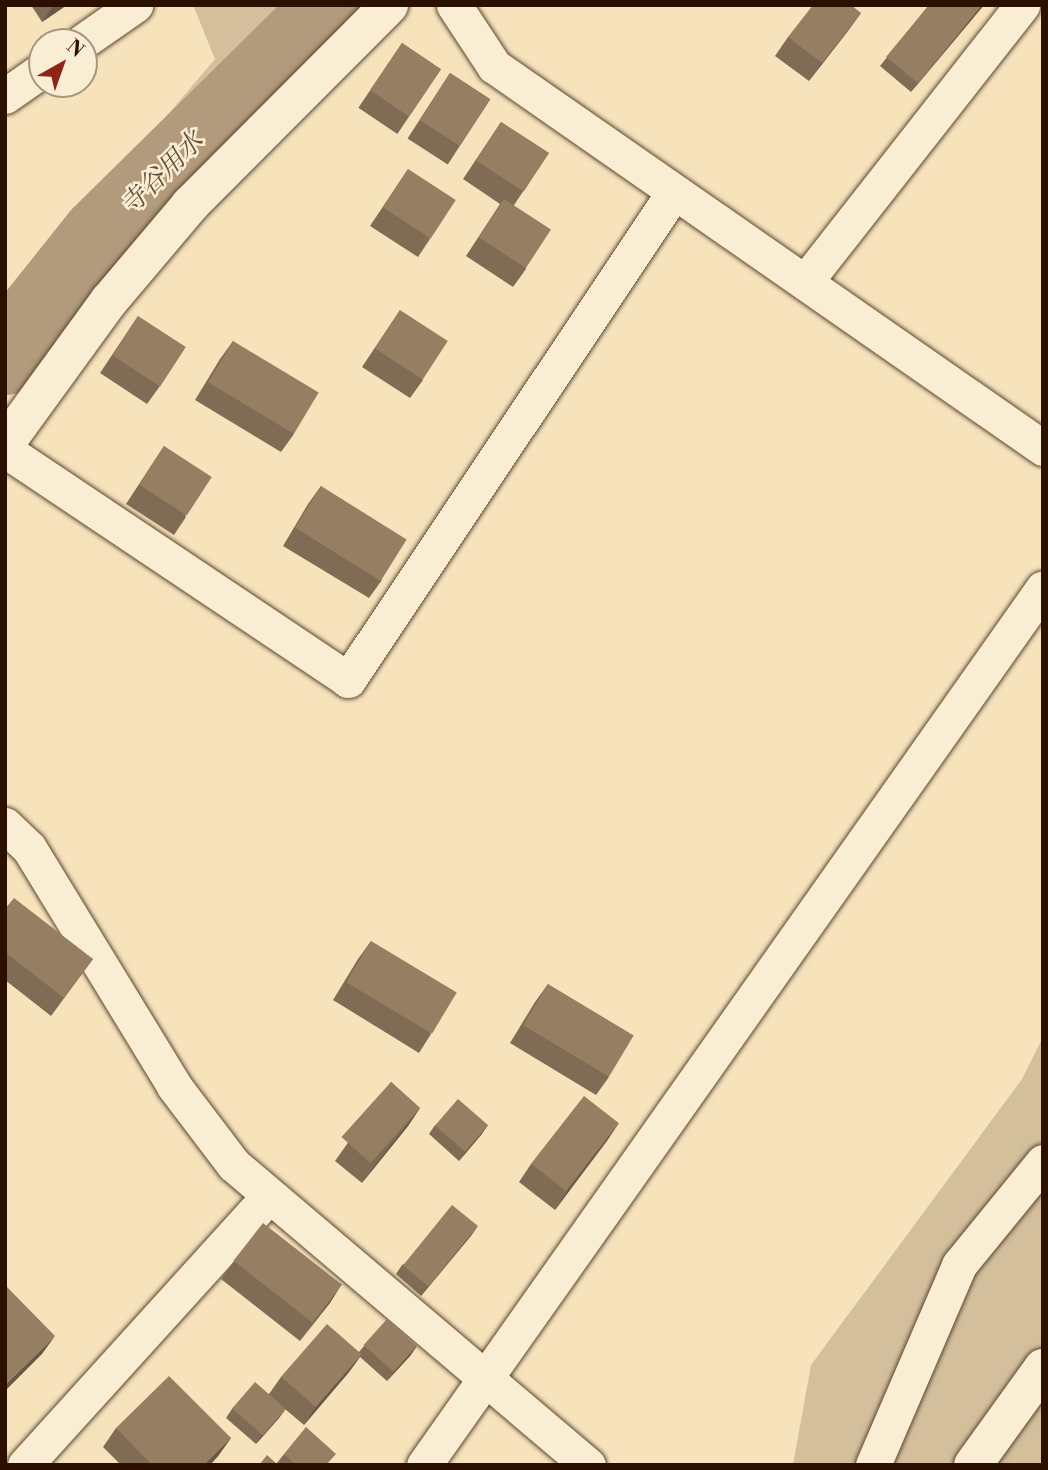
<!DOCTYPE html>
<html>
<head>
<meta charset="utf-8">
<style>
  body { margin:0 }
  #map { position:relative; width:1048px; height:1470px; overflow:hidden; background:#f6e3bc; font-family:"Libre Bodoni","Noto Serif JP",serif }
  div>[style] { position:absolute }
  .green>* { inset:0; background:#d3bf9c }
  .river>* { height:79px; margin:-39.5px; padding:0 39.5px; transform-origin:39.5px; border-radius:39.5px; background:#b19b7c }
  .roads { filter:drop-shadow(0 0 2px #5e452f) drop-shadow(0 0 2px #5e452f) }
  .minor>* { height:35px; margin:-17.5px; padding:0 17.5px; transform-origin:17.5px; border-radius:17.5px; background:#f9edd3 }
  .tertiary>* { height:38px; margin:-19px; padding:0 19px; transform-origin:19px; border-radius:19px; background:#f9edd3 }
  .wall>* { inset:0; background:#806c54; transform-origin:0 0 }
  .shaded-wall>* { inset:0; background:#685845 }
  .building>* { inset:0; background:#957e62; transform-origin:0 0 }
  span { translate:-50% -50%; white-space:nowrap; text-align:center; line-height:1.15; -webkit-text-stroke:5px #f9edd3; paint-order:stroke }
  .water-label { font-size:26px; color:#674f38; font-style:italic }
  .frame { position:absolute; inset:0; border:7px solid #2b1000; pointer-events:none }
  .north { position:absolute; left:28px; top:28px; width:70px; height:70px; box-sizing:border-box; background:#f9edd3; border:2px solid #a7957f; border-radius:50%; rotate:40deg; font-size:19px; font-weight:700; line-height:28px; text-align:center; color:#2b1000 }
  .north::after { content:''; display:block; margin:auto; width:24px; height:32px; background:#8f2418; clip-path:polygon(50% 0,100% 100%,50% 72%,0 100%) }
</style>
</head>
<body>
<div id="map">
  <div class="green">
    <div style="clip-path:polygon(193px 5px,372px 5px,5px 394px,5px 307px,215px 59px)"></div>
    <div style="clip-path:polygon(1043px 1037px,1043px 1465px,793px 1465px,811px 1365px,1022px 1079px)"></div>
  </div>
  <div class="river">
    <div style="left:5px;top:355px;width:152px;rotate:-51.4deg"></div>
    <div style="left:100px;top:236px;width:329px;rotate:-44.6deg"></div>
  </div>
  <div class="roads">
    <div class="minor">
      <div style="left:454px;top:5px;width:73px;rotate:56.7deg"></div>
      <div style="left:494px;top:66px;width:669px;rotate:34.83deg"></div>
      <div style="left:82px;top:42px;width:65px;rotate:-34.9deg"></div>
      <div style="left:5px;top:96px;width:45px;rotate:-35.1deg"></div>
      <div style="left:805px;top:282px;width:352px;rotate:-51.9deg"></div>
      <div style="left:5px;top:450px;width:413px;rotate:33.8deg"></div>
      <div style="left:348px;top:680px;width:587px;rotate:-56.26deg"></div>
      <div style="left:5px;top:825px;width:33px;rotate:44deg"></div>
      <div style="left:29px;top:848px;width:279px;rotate:58.6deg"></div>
      <div style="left:174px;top:1086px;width:99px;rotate:52.8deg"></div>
      <div style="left:234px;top:1165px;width:464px;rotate:40.3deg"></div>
      <div style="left:25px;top:1465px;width:362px;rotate:-47.8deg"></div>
      <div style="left:424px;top:1465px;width:1073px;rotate:-54.78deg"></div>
      <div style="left:873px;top:1465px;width:218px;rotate:-66.7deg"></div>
      <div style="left:959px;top:1265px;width:133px;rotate:-50.8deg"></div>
    </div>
    <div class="tertiary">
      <div style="left:5px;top:444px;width:177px;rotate:-54deg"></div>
      <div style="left:109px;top:301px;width:126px;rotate:-49.8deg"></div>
      <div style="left:190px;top:205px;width:282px;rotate:-45.1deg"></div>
      <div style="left:973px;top:1465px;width:120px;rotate:-54.2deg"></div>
    </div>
  </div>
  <div class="wall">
    <div style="clip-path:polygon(31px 5px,67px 5px,42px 22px)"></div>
    <div style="clip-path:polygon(929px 5px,984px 5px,911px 92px,880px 66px)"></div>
    <div style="clip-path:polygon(861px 13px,809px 81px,775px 56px,788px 37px)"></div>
    <div style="left:402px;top:43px;width:47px;height:78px;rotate:34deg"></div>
    <div style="left:450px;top:73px;width:48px;height:78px;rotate:33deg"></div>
    <div style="clip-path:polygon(501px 122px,549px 153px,514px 205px,526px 269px,513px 287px,466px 256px,500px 204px,463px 179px)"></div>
    <div style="clip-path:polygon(408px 169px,430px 239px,418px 257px,370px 226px)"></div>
    <div style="clip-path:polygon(400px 310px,423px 380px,410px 398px,362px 367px)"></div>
    <div style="clip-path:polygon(138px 316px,160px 386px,147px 404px,100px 373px)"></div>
    <div style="clip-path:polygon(233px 341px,294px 434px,281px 452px,195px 400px,220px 359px)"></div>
    <div style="clip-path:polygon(164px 446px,186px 517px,174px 535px,126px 504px)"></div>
    <div style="clip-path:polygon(321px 486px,382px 580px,369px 598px,283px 546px,308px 504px)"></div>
    <div style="clip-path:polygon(5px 909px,93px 959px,51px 1016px,5px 980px)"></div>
    <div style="clip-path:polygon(371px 941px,431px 1034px,419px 1053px,333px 1000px,358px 959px)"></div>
    <div style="clip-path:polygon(548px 984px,609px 1077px,596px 1095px,510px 1043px,535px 1002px)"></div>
    <div style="clip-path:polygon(391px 1082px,420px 1108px,408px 1126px,362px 1183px,335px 1161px)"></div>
    <div style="clip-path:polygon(619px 1123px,555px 1210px,519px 1182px,531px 1164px)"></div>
    <div style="clip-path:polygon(435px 1125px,488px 1125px,481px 1135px,459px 1161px,429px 1134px)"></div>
    <div style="clip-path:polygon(478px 1226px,421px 1296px,396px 1274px,402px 1265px)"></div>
    <div style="clip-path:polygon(234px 1261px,342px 1284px,300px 1341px,221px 1279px)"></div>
    <div style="clip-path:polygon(364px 1346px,417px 1346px,410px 1356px,387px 1381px,360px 1357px,349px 1372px,304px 1425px,285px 1409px,279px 1418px,256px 1444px,226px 1418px,232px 1409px,269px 1394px,281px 1377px,359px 1352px)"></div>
    <div style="clip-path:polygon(116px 1428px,231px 1438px,218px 1456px,210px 1465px,121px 1465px,103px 1447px)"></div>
    <div style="clip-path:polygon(284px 1454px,329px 1463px,328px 1465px,279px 1465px,277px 1463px)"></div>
  </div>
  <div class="shaded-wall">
    <div style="clip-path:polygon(54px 5px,67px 5px,42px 22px)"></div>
    <div style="clip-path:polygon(982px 5px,984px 5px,911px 92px,918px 83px)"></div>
    <div style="clip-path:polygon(861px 13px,848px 31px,809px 81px,822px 63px)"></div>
    <div style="clip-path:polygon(420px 1108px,408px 1126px,362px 1183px,375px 1165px)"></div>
    <div style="clip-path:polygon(619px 1123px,607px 1141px,555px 1210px,567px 1191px)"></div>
    <div style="clip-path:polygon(488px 1125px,481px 1135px,459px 1161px,466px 1151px)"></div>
    <div style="clip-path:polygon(478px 1226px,471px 1236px,421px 1296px,428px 1286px)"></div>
    <div style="clip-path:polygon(342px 1284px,330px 1303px,300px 1341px,313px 1323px)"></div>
    <div style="clip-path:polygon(55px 1336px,42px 1354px,5px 1391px,5px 1385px)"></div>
    <div style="clip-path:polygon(417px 1346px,410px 1356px,387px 1381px,394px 1372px)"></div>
    <div style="clip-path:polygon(362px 1354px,349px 1372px,304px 1425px,316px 1406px)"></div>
    <div style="clip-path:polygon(286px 1409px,279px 1418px,256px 1444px,262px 1435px)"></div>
    <div style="clip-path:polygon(231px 1438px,218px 1456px,210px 1465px,204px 1465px)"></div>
  </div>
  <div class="building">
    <div style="clip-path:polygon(813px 5px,851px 5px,861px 13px,822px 63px,788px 37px)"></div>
    <div style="clip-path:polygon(929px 5px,982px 5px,918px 83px,886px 57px)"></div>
    <div style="left:402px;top:43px;width:47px;height:57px;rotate:34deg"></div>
    <div style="left:450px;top:73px;width:48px;height:56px;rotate:33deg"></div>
    <div style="left:501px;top:122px;width:57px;height:46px;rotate:33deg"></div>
    <div style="left:408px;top:169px;width:57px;height:46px;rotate:33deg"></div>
    <div style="left:504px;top:199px;width:56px;height:46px;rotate:33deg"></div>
    <div style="left:400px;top:310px;width:57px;height:46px;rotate:33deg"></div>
    <div style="left:138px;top:316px;width:57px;height:47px;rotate:33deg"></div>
    <div style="left:233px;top:341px;width:100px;height:48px;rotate:31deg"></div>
    <div style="left:164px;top:446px;width:57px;height:46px;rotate:33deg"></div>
    <div style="left:321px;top:486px;width:101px;height:49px;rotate:32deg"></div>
    <div style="clip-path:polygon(14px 898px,93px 959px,64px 998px,5px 952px,5px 909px)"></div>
    <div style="left:371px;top:941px;width:100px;height:48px;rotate:31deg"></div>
    <div style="left:548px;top:984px;width:100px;height:48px;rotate:31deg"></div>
    <div style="left:391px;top:1082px;width:39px;height:74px;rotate:42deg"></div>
    <div style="left:584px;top:1096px;width:44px;height:86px;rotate:38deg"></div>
    <div style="left:458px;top:1099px;width:40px;height:35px;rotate:41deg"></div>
    <div style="left:452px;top:1205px;width:33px;height:78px;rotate:39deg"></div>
    <div style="left:263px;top:1223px;width:100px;height:48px;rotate:38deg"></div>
    <div style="clip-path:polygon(5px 1285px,55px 1336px,5px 1385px)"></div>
    <div style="left:387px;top:1319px;width:40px;height:35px;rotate:42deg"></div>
    <div style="left:327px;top:1324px;width:46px;height:70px;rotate:41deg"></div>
    <div style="clip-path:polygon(169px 1376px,231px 1438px,204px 1465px,152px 1465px,116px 1428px)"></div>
    <div style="left:255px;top:1382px;width:41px;height:35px;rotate:41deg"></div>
    <div style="clip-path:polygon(306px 1427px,336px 1454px,326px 1465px,296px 1465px,284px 1454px)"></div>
    <div style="clip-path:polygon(267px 1455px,278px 1465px,259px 1465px)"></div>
  </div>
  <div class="water-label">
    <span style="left:163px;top:174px;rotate:-45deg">寺谷用水</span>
  </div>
  <div class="frame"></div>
  <div class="north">N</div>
</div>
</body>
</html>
